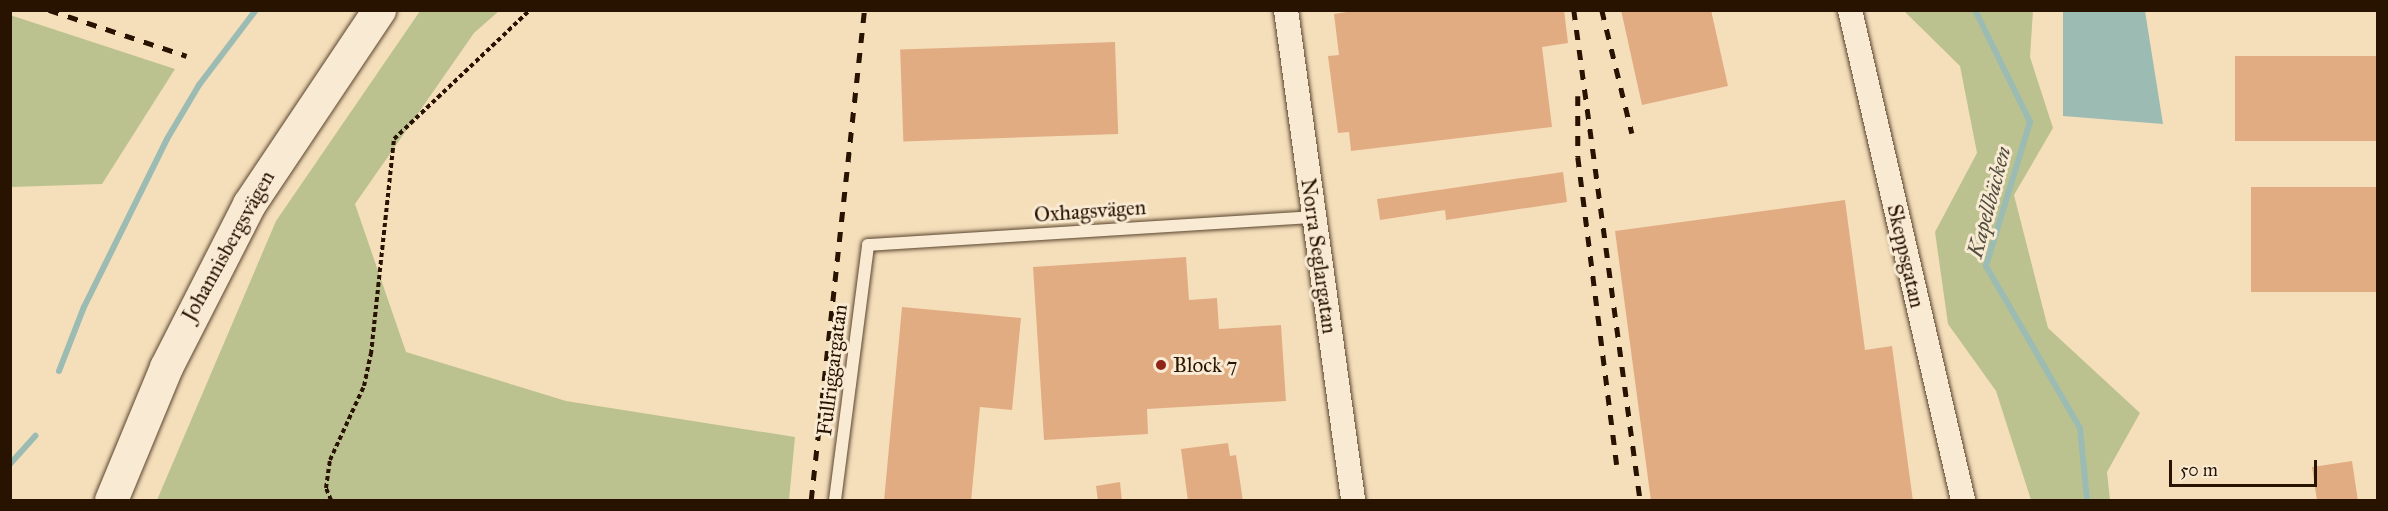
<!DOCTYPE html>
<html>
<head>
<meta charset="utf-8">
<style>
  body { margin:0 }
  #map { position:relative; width:2388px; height:511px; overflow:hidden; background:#f5dfbb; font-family:"IM FELL Great Primer",serif }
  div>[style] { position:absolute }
  .green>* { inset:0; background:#bbc290 }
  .water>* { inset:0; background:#9cbcb3 }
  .stream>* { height:6px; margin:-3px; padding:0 3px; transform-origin:3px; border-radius:3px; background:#9cbcb3 }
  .building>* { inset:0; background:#e2ac83; transform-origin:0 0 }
  .path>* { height:4px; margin-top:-2px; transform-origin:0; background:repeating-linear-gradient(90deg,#281200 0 4.5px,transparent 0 7.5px) }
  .roads { filter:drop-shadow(0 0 2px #5b452f) drop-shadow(0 0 2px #5b452f) }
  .service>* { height:12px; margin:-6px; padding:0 6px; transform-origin:6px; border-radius:6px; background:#f8ead3 }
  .minor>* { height:24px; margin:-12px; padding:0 12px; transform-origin:12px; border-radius:12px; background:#f8ead3 }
  .secondary>* { height:33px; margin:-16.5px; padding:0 16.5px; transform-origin:16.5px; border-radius:16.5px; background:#f8ead3 }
  .rail>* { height:4.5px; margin-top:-2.25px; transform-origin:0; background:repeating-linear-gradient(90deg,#281200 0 10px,transparent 0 20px) }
  .dots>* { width:16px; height:16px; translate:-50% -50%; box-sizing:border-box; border:3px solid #f8ead3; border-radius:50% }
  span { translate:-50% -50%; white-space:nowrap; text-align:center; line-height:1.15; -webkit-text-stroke:6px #f8ead3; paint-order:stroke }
  .street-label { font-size:21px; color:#281200 }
  .poi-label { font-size:21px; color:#281200 }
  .left { translate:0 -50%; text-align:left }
  .water-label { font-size:22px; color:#514e3f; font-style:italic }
  .frame { position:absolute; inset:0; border:12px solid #281200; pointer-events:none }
  .scale { position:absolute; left:2169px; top:460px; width:148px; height:27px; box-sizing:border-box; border:3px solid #281200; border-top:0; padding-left:8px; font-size:18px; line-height:21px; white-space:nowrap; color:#281200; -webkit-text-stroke:4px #f8ead3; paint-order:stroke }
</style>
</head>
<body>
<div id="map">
  <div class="green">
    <div style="clip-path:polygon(420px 11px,499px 11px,474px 33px,355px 204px,406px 352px,566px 401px,795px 437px,789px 500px,157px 500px,276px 221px)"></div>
    <div style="clip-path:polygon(1904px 11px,2033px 11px,2030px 57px,2053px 128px,2014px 195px,2048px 328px,2140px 413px,2107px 472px,2110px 500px,2031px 500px,1996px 391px,1948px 324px,1935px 232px,1977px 153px,1960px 66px)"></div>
    <div style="clip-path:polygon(10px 15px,175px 69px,102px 184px,11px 187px)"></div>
  </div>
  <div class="water">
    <div style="clip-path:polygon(2063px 11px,2145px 11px,2163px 124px,2063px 116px)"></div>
  </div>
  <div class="stream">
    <div style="left:1975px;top:10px;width:125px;rotate:63.8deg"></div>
    <div style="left:2030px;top:122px;width:151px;rotate:107deg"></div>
    <div style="left:1986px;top:266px;width:187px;rotate:59.9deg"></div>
    <div style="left:2080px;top:428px;width:72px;rotate:84.4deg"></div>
    <div style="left:59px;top:371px;width:69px;rotate:-68.7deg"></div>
    <div style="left:84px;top:307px;width:187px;rotate:-63.7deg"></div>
    <div style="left:167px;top:139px;width:63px;rotate:-59.3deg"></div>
    <div style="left:199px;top:85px;width:94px;rotate:-52.8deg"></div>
    <div style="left:10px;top:464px;width:38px;rotate:-48deg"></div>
  </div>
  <div class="building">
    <div style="clip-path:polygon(1360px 10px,1564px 10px,1568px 43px,1542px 47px,1552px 127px,1351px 151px,1349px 132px,1338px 133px,1328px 56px,1339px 55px,1334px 14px)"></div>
    <div style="clip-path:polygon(1621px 10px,1711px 10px,1728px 86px,1642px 105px)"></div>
    <div style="left:1115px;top:42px;width:92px;height:215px;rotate:88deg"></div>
    <div style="left:2378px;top:56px;width:85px;height:143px;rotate:90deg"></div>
    <div style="clip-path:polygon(1563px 172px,1567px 202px,1446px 220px,1445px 210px,1380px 220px,1377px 199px)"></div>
    <div style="left:2378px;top:187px;width:105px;height:127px;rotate:90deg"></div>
    <div style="clip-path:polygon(1845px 200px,1865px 350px,1892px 346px,1913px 501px,1651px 501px,1615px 231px)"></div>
    <div style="clip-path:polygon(1186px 257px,1189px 300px,1217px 298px,1219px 329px,1281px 325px,1286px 401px,1147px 409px,1148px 434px,1044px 440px,1033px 267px)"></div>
    <div style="clip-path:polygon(902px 307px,1021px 318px,1012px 410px,980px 407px,971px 501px,884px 501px)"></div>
    <div style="clip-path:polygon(1228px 443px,1230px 456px,1236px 455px,1243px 501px,1188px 501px,1181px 449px)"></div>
    <div style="clip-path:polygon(2352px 461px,2358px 501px,2317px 501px,2312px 467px)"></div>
    <div style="clip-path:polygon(1120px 482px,1122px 501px,1098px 501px,1096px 486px)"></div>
  </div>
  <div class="path">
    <div style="left:331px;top:500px;width:13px;rotate:-113deg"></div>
    <div style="left:326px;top:488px;width:28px;rotate:-82deg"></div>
    <div style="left:330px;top:460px;width:81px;rotate:-65.3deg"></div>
    <div style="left:364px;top:386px;width:33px;rotate:-78deg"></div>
    <div style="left:371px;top:354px;width:216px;rotate:-83.9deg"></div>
    <div style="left:394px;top:139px;width:187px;rotate:-43.5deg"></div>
  </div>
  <div class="roads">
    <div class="service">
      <div style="left:835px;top:500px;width:257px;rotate:-82.6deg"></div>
      <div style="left:868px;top:245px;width:446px;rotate:-3.6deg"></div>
    </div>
    <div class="minor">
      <div style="left:1286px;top:10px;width:495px;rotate:82.2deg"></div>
      <div style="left:1850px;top:10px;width:503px;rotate:77.01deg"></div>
    </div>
    <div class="secondary">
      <div style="left:111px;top:500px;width:144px;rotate:-67.5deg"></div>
      <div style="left:166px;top:367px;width:183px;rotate:-63deg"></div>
      <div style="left:249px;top:204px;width:234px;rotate:-56.2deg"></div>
    </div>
  </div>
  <div class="rail">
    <div style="left:49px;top:10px;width:145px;rotate:18.4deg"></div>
    <div style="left:1574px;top:10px;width:494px;rotate:82.3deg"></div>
    <div style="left:1602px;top:10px;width:127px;rotate:76.3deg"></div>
    <div style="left:1578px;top:96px;width:61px;rotate:90deg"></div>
    <div style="left:1578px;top:157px;width:310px;rotate:82.8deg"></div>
    <div style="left:811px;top:500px;width:493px;rotate:-83.8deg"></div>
  </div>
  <div class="dots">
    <div style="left:1161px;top:365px;background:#8f2418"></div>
  </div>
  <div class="street-label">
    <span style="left:1090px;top:211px;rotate:-4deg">Oxhagsvägen</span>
    <span style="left:228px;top:246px;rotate:-61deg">Johannisbergsvägen</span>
    <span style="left:1319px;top:256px;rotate:82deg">Norra Seglargatan</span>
    <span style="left:1906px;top:256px;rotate:77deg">Skeppsgatan</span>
    <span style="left:832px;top:370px;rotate:-83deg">Fullriggargatan</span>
  </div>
  <div class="poi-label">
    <span class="left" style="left:1173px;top:365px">Block 7</span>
  </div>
  <div class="water-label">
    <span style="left:1989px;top:202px;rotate:-75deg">Kapellbäcken</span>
  </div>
  <div class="frame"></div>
  <div class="scale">50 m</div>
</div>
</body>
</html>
